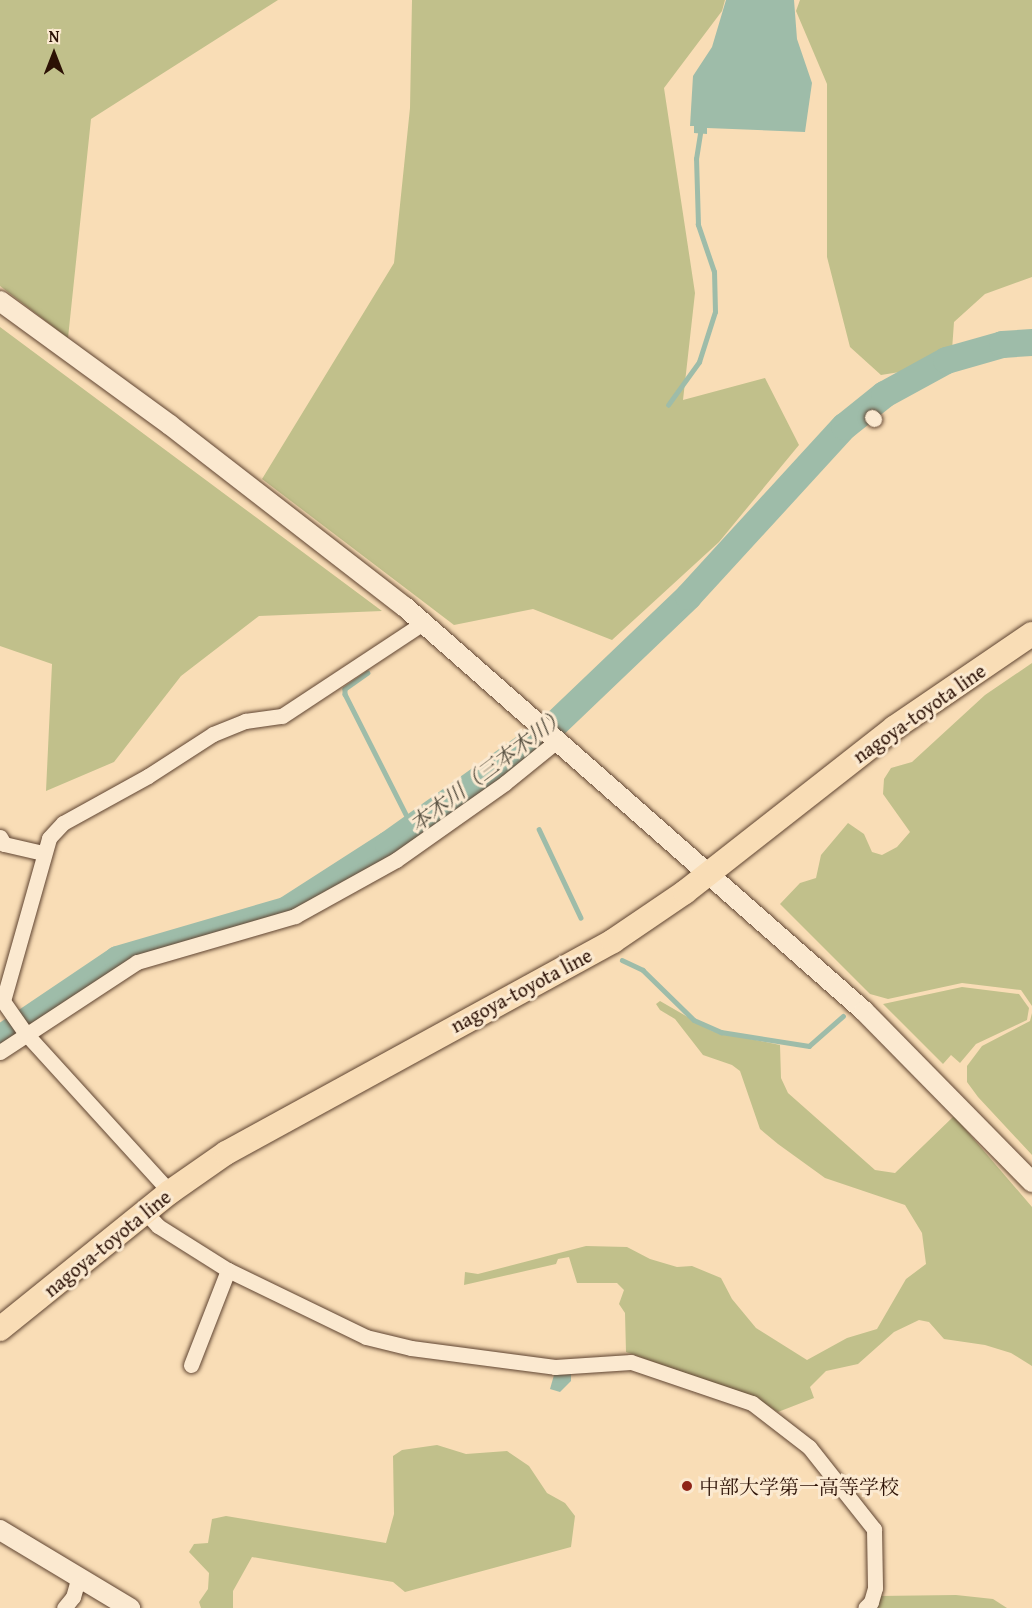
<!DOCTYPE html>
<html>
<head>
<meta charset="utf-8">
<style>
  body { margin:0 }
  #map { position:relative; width:1032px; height:1608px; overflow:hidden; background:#f9ddb6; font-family:"Gentium Book Plus","Noto Serif JP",serif }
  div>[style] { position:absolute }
  .green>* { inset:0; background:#c1c08b }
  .water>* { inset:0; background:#9ebca9 }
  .stream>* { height:4.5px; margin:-2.25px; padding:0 2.25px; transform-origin:2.25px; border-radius:2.25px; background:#9ebca9 }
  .river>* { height:27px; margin:-13.5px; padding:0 13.5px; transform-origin:13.5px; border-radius:13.5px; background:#9ebca9 }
  .roads { filter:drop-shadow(0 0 2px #5f4431) drop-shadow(0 0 2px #5f4431) }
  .minor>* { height:15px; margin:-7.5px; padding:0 7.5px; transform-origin:7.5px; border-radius:7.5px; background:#fbe9d0 }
  .tertiary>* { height:20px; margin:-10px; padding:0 10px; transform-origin:10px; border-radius:10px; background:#fbe9d0 }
  .primary>* { height:24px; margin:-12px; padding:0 12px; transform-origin:12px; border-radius:12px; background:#f9ddb6 }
  .dots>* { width:16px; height:16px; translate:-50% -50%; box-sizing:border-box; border:3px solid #fbe9d0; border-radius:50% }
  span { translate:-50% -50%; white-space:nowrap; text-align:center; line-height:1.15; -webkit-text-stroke:6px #fbe9d0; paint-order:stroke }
  .street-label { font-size:20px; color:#2c1105 }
  .poi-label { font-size:20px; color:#2c1105 }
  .left { translate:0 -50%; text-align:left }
  .water-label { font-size:21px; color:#544d3e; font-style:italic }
  .north { position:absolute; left:24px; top:24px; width:60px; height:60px; -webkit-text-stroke:4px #fbe9d0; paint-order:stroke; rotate:0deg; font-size:16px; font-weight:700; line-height:24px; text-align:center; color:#2c1105 }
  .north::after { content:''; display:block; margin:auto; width:21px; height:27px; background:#2c1105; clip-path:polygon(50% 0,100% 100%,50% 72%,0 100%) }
</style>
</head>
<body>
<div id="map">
  <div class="green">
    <div style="clip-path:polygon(0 0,278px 0,91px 119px,68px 338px,0 286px)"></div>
    <div style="clip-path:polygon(412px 0,725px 0,722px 11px,664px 88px,695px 293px,683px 400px,765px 378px,799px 445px,719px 542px,612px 640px,533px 609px,454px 625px,262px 479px,394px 263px,410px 108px)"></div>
    <div style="clip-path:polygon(800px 0,1032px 0,1032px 277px,985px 294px,954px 322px,952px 350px,906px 371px,881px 375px,850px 347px,827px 257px,827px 84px,796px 11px)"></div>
    <div style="clip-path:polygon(0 327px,382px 611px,259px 616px,181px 676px,114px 762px,46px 791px,52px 664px,0 646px)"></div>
    <div style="clip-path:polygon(1032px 663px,1032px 1006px,1021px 990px,962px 983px,888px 999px,870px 994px,780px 904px,800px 883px,816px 878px,821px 855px,848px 823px,864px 834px,872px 852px,882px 855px,897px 847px,910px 832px,883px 794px,884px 779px,891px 768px,912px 762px,985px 695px)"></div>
    <div style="clip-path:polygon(962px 987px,1019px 994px,1029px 1008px,1027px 1020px,976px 1044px,960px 1063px,951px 1055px,943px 1064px,883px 1004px)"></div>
    <div style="clip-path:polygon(660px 1001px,712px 1031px,780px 1045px,781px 1078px,788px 1093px,875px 1170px,895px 1173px,954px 1116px,1032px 1207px,1032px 1366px,1011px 1353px,985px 1345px,944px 1339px,929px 1322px,919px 1320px,894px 1332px,858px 1364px,826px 1371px,810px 1387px,814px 1398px,778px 1412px,755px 1398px,626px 1352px,625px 1313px,619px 1304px,624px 1290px,617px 1283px,577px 1283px,569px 1257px,558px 1259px,556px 1264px,464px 1285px,465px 1272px,478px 1274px,586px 1246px,627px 1247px,650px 1259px,677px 1267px,692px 1266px,721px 1278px,732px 1299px,756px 1328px,807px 1360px,847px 1338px,877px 1329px,906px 1279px,926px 1264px,922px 1233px,905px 1205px,825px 1178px,778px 1144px,760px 1129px,740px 1071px,732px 1065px,703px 1055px,675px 1019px,660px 1010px,656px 1004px)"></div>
    <div style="clip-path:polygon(1032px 1013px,1032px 1155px,978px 1097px,967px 1082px,967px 1066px,982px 1046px,1030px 1021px)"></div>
    <div style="clip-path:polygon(437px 1445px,466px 1454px,507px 1451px,529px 1466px,547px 1493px,565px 1503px,575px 1516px,571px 1547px,405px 1592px,393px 1582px,252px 1557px,233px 1591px,233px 1608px,201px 1608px,199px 1602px,208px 1589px,209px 1573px,189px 1552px,194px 1544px,208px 1543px,212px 1519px,226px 1516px,386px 1543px,394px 1514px,393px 1456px,402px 1450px)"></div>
    <div style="clip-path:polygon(956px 1595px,993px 1599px,1007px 1608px,877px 1608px,878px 1596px)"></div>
  </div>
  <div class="water">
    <div style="clip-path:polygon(726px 0,794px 0,797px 39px,812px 83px,805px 132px,707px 128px,707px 134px,694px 133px,694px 126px,690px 126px,693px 76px,712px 47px)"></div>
    <div style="clip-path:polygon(571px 1374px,571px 1381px,560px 1392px,550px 1389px,554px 1375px)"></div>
  </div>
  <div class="stream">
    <div style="left:668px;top:405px;width:53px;rotate:-54.2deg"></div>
    <div style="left:699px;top:362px;width:52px;rotate:-72.3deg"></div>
    <div style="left:715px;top:312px;width:40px;rotate:-91.4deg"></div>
    <div style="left:714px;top:272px;width:50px;rotate:-108.8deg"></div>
    <div style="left:698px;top:225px;width:66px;rotate:-91.7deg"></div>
    <div style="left:696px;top:159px;width:30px;rotate:-81deg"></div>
    <div style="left:368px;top:673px;width:28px;rotate:145deg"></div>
    <div style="left:345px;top:689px;width:5px;rotate:90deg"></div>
    <div style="left:345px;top:694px;width:150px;rotate:63.1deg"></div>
    <div style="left:539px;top:829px;width:98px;rotate:64.7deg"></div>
    <div style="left:622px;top:960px;width:23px;rotate:25deg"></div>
    <div style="left:643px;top:970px;width:71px;rotate:44.4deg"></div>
    <div style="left:694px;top:1020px;width:30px;rotate:24deg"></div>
    <div style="left:721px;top:1032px;width:89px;rotate:9deg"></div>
    <div style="left:809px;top:1046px;width:45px;rotate:-41.4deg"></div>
  </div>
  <div class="river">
    <div style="left:0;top:1038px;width:141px;rotate:-34deg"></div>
    <div style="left:117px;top:959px;width:175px;rotate:-16.3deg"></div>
    <div style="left:285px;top:910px;width:122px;rotate:-32.7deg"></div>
    <div style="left:388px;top:844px;width:196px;rotate:-35.5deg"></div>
    <div style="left:548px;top:730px;width:194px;rotate:-43.7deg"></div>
    <div style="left:688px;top:596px;width:231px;rotate:-47.5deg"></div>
    <div style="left:844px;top:426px;width:51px;rotate:-38.7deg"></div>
    <div style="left:884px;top:394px;width:71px;rotate:-28.7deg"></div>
    <div style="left:946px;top:360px;width:58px;rotate:-15.9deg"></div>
    <div style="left:1002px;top:344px;width:30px;rotate:-4deg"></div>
  </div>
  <div class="roads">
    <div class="minor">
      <div style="left:872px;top:417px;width:3px;rotate:45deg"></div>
      <div style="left:0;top:837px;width:8px;rotate:60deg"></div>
      <div style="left:4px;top:844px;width:40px;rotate:13deg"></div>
      <div style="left:0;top:1052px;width:164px;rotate:-33.3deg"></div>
      <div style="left:137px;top:962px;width:165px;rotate:-16.2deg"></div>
      <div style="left:295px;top:916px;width:115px;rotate:-29deg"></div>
      <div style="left:396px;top:860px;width:133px;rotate:-35.2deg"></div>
      <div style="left:505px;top:783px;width:68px;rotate:-39.1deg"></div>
      <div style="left:170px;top:1192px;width:214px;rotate:-132.3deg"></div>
      <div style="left:26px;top:1034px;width:40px;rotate:-124.9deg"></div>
      <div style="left:3px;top:1001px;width:169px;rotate:-74.2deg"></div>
      <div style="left:49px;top:838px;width:21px;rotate:-47deg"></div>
      <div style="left:63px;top:823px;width:97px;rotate:-28.9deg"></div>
      <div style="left:148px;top:776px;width:77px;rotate:-32.9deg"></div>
      <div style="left:213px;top:734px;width:35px;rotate:-22deg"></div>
      <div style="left:245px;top:721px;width:37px;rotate:-8deg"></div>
      <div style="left:282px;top:716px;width:169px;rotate:-33.4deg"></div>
      <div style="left:145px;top:1212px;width:19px;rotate:47deg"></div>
      <div style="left:158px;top:1226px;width:83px;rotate:32.2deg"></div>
      <div style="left:228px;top:1270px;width:153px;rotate:25.9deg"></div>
      <div style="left:366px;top:1337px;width:46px;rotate:13.7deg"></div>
      <div style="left:411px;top:1348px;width:145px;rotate:7.5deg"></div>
      <div style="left:555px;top:1367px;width:76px;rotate:-3.8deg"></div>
      <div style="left:631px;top:1362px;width:128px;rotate:18.7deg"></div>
      <div style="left:752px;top:1403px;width:72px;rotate:37.7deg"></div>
      <div style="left:809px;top:1447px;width:105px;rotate:51.6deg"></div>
      <div style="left:874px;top:1529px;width:59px;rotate:89deg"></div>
      <div style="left:875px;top:1588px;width:15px;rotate:106deg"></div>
      <div style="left:871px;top:1602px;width:8px;rotate:135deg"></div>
      <div style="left:191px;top:1365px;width:102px;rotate:-68.7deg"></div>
      <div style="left:64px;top:1608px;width:14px;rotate:-51deg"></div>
      <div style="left:73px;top:1597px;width:19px;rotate:-74deg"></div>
    </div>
    <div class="tertiary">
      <div style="left:0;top:301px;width:210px;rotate:36.1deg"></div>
      <div style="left:170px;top:425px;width:297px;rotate:37.8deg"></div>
      <div style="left:405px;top:607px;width:611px;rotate:41.35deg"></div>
      <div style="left:864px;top:1011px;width:240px;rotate:45.5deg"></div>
      <div style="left:0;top:1530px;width:152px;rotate:31deg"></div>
    </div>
    <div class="primary">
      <div style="left:0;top:1329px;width:218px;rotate:-38.9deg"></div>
      <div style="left:170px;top:1192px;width:68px;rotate:-34.9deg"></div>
      <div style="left:226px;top:1153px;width:441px;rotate:-28.7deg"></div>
      <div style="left:613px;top:941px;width:87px;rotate:-34.2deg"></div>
      <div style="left:685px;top:892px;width:266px;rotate:-38.1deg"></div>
      <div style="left:894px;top:728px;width:167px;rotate:-34.3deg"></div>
    </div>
  </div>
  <div class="dots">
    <div style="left:687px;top:1486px;background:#8f2418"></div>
  </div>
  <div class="street-label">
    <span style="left:919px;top:713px;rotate:-35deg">nagoya-toyota line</span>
    <span style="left:521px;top:990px;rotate:-28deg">nagoya-toyota line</span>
    <span style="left:107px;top:1243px;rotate:-39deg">nagoya-toyota line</span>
  </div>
  <div class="poi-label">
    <span class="left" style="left:699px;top:1486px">中部大学第一高等学校</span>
  </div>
  <div class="water-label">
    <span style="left:488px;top:770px;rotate:-37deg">本木川（三本木川）</span>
  </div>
  <div class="north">N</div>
</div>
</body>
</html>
